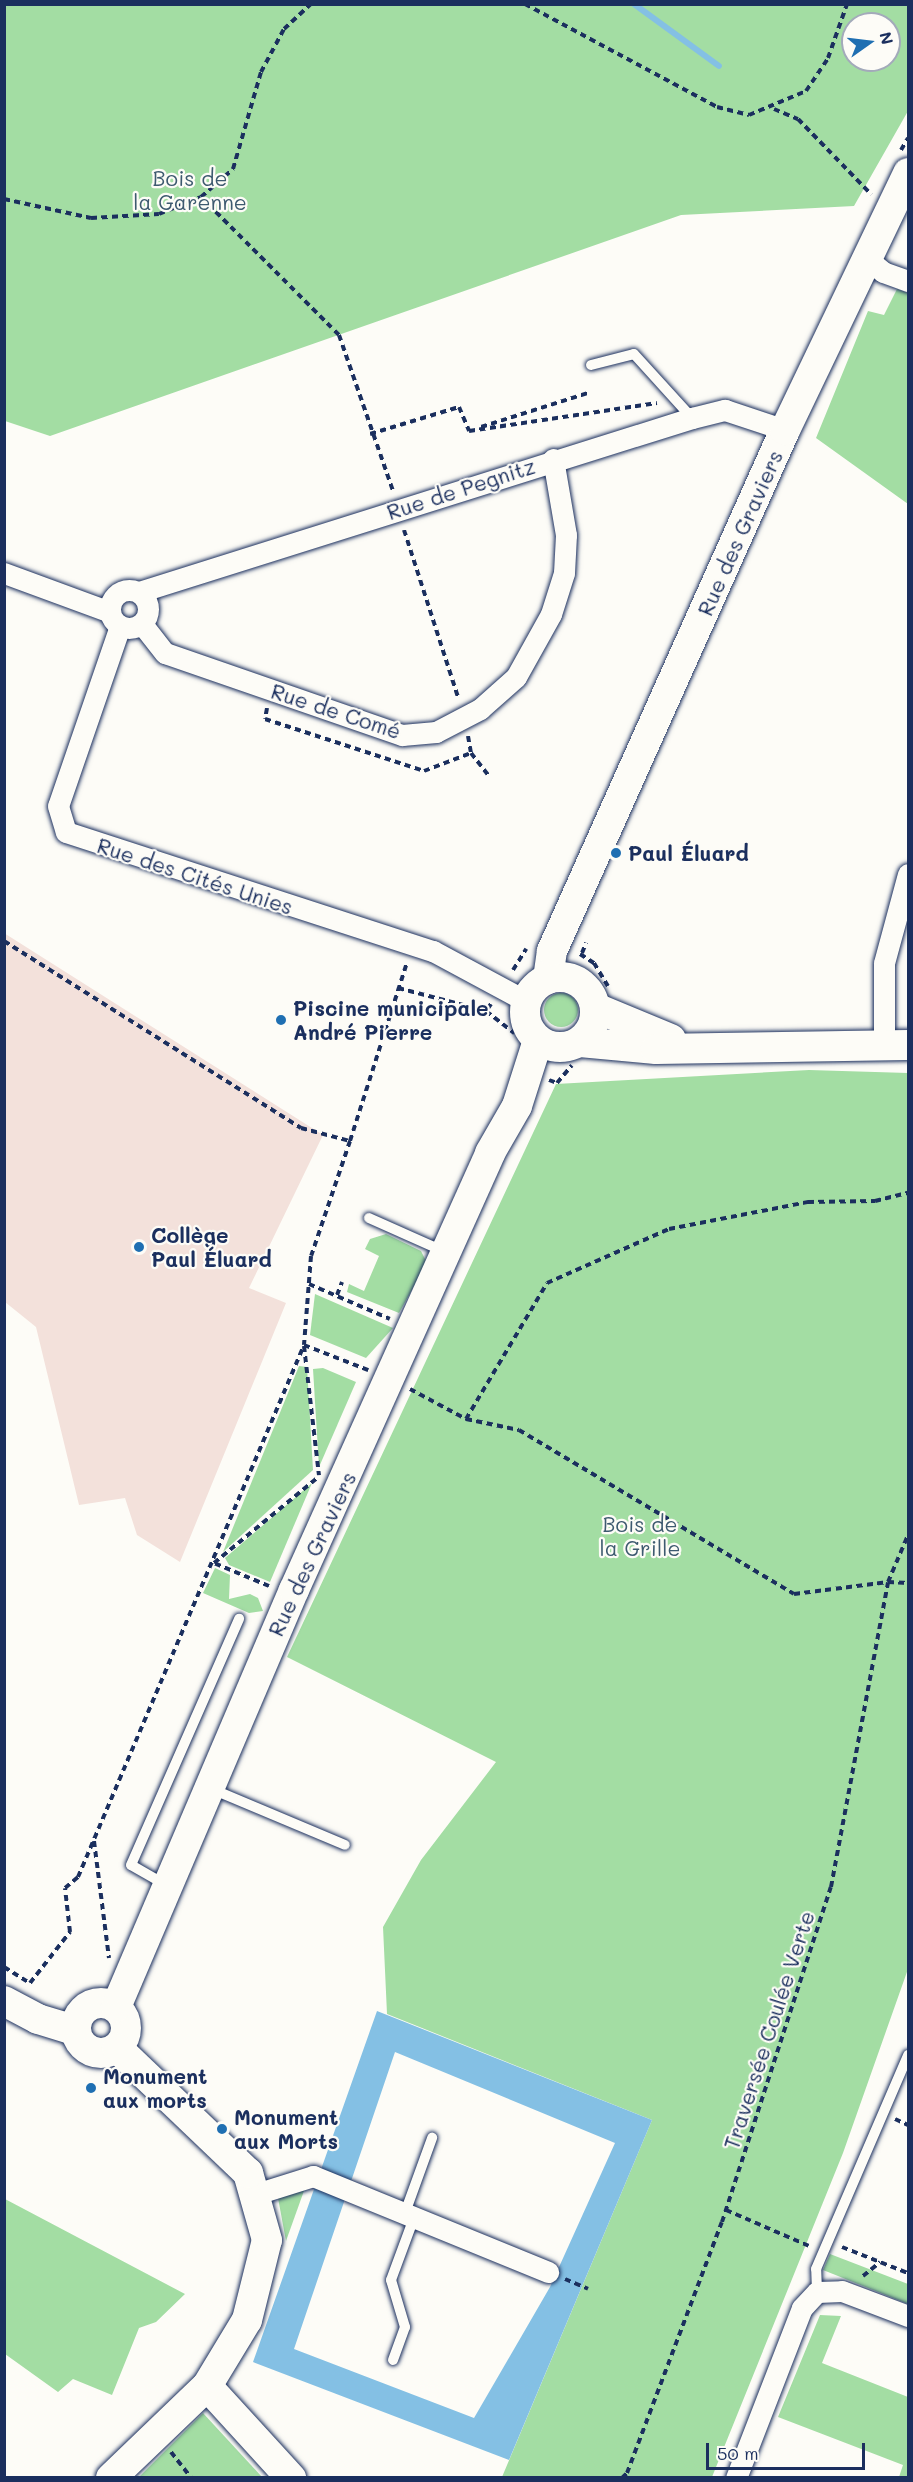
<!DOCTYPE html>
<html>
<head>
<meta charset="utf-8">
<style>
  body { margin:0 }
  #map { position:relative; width:913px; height:2482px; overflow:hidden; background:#fdfcf7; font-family:Mali,sans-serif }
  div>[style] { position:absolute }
  .built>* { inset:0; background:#f3e1db }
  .green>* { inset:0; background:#a3dda3 }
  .round { border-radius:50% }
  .water>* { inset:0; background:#84c0e4 }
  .stream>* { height:6px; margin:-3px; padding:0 3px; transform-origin:3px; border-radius:3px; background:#84c0e4 }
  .path>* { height:4px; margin-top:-2px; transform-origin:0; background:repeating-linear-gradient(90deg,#1b2f5e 0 6px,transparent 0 10.5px) }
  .roads { filter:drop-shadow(0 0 2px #1b2f5e) drop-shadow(0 0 2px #1b2f5e) }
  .lane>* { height:10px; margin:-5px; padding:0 5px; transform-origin:5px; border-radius:5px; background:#fdfcf7 }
  .street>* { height:21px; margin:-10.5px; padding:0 10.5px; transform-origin:10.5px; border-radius:10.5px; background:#fdfcf7 }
  .street>.ring { margin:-10.5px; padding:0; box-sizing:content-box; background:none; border:21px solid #fdfcf7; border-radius:50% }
  .secondary>* { height:30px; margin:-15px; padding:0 15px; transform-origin:15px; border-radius:15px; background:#fdfcf7 }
  .secondary>.ring { margin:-15px; padding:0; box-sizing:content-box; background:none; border:30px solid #fdfcf7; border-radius:50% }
  .dots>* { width:16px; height:16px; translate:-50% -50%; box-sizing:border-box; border:3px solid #fdfcf7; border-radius:50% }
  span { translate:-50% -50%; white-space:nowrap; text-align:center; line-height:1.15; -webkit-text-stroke:4.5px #fdfcf7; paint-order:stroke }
  .park-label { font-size:21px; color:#3d5a6f }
  .street-label { font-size:21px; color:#1b2f5e }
  .poi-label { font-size:21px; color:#1b2f5e; font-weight:700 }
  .left { translate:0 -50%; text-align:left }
  .frame { position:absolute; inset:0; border:6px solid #1b2f5e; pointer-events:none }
  .north { position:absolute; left:841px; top:12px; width:60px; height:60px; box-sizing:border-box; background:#fdfcf7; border:2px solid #a3aaba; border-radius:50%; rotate:76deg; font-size:16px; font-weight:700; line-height:24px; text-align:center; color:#1b2f5e }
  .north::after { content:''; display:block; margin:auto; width:21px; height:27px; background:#1f6fb2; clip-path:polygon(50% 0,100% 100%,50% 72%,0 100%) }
  .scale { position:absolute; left:706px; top:2443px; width:159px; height:27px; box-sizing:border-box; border:3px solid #1b2f5e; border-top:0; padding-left:8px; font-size:18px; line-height:21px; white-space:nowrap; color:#1b2f5e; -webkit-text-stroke:4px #fdfcf7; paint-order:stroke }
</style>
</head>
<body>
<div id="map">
  <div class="built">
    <div style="clip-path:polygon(4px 933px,323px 1135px,249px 1288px,286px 1303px,180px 1562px,137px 1535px,125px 1498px,79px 1505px,36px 1327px,5px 1302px)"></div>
  </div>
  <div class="green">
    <div style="clip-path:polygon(evenodd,5px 4px,908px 5px,908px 111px,854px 206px,681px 215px,50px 436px,5px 421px,5px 4px,853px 24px,889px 24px,889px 60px,853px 60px,853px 24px)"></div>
    <div style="clip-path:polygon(897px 289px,908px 293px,908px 504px,816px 438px,868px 311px,884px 315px)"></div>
    <div class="round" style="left:544px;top:993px;width:34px;height:34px"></div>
    <div style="clip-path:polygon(809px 1070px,908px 1073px,908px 1969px,843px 2153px,712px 2477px,502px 2477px,652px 2120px,387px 2014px,383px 1927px,421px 1860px,496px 1762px,287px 1657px,556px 1084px)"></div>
    <div style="clip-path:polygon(386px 1234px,421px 1251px,427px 1263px,399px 1313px,347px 1292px,349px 1284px,364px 1291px,379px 1256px,365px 1249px,370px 1239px)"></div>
    <div style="clip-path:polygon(315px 1294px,393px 1328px,366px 1358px,310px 1335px)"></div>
    <div style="clip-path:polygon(299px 1366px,307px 1367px,313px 1470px,223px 1552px)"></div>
    <div style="clip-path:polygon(323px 1368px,356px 1382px,319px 1467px,313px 1369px)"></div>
    <div style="clip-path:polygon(312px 1483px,270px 1582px,229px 1565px,225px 1558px)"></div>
    <div style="clip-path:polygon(215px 1568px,230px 1575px,229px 1599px,250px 1594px,258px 1598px,263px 1611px,249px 1613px,203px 1593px)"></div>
    <div style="clip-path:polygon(305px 2188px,286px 2241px,278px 2198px)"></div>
    <div style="clip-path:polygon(5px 2199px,185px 2294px,156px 2322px,139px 2328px,112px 2395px,73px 2379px,58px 2392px,5px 2354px)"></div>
    <div style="clip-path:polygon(830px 2254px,908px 2284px,908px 2304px,823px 2270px)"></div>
    <div style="clip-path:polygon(820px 2315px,841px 2316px,822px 2363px,908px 2397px,908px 2477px,899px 2477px,903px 2465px,778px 2417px)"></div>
    <div style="clip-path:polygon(203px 2413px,262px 2477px,139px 2477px)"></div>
  </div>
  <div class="water">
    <div style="clip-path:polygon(evenodd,377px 2011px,652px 2120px,509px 2460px,253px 2362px,377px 2011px,395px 2052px,615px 2143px,550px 2287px,474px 2418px,294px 2349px,395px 2052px)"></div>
  </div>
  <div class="stream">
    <div style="left:634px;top:4px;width:105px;rotate:36.1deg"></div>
  </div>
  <div class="path">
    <div style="left:525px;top:4px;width:218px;rotate:28.2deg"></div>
    <div style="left:717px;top:107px;width:33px;rotate:14deg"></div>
    <div style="left:749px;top:115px;width:62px;rotate:-22.8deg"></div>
    <div style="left:806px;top:91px;width:40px;rotate:-56deg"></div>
    <div style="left:828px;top:58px;width:57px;rotate:-70.6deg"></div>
    <div style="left:774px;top:109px;width:26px;rotate:23deg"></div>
    <div style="left:798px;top:119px;width:105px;rotate:45.8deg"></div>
    <div style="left:901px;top:150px;width:14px;rotate:-60deg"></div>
    <div style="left:201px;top:197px;width:195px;rotate:45deg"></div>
    <div style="left:339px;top:335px;width:165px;rotate:70.9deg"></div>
    <div style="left:4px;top:199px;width:89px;rotate:12.3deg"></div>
    <div style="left:91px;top:218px;width:68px;rotate:-3.4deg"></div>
    <div style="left:159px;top:214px;width:45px;rotate:-22deg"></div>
    <div style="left:201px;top:197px;width:43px;rotate:-41.2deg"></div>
    <div style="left:233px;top:169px;width:101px;rotate:-73.9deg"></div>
    <div style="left:261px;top:72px;width:49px;rotate:-61.9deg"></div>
    <div style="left:284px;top:29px;width:37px;rotate:-43deg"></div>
    <div style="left:481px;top:427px;width:115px;rotate:-17.7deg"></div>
    <div style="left:370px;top:434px;width:93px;rotate:-16.9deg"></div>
    <div style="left:459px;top:407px;width:26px;rotate:67deg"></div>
    <div style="left:469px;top:431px;width:190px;rotate:-8.5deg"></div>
    <div style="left:404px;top:530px;width:176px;rotate:72.1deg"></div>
    <div style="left:267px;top:708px;width:11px;rotate:100deg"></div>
    <div style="left:265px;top:719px;width:167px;rotate:18.1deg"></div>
    <div style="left:424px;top:771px;width:50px;rotate:-21deg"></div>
    <div style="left:471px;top:753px;width:31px;rotate:52deg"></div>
    <div style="left:468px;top:736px;width:17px;rotate:80deg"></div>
    <div style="left:4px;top:941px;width:351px;rotate:32.2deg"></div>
    <div style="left:301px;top:1128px;width:51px;rotate:14.9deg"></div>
    <div style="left:350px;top:1141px;width:188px;rotate:-72.3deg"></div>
    <div style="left:582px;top:953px;width:11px;rotate:-68deg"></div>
    <div style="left:580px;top:954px;width:17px;rotate:33deg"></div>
    <div style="left:594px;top:963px;width:27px;rotate:59deg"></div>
    <div style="left:513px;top:970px;width:25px;rotate:-58deg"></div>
    <div style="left:398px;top:988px;width:91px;rotate:14.6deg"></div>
    <div style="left:491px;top:1004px;width:9px;rotate:126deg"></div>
    <div style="left:486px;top:1011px;width:36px;rotate:38deg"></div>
    <div style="left:549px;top:1080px;width:9px;rotate:21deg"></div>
    <div style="left:557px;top:1083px;width:23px;rotate:-50deg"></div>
    <div style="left:350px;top:1141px;width:121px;rotate:108.7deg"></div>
    <div style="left:311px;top:1256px;width:89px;rotate:94.5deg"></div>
    <div style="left:304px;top:1345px;width:69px;rotate:21.3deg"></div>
    <div style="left:309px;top:1284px;width:88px;rotate:23.4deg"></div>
    <div style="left:337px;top:1295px;width:14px;rotate:-69deg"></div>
    <div style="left:304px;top:1346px;width:130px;rotate:83.4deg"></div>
    <div style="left:410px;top:1389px;width:64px;rotate:28.2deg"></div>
    <div style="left:466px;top:1419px;width:54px;rotate:11.7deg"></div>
    <div style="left:519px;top:1430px;width:320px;rotate:30.8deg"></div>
    <div style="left:794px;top:1594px;width:95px;rotate:-7.3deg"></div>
    <div style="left:888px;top:1582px;width:51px;rotate:-66.9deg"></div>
    <div style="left:466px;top:1419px;width:158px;rotate:-59.2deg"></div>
    <div style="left:547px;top:1283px;width:133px;rotate:-23.9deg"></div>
    <div style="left:669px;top:1229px;width:142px;rotate:-11deg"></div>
    <div style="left:808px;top:1202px;width:67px;rotate:-0.9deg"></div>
    <div style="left:875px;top:1201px;width:34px;rotate:-14deg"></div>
    <div style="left:269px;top:1586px;width:60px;rotate:-157.3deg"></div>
    <div style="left:214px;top:1563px;width:134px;rotate:-39.5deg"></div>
    <div style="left:94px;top:1841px;width:118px;rotate:82.7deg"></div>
    <div style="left:4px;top:1967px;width:31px;rotate:32deg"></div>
    <div style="left:30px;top:1983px;width:65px;rotate:-51.9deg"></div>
    <div style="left:70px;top:1932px;width:44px;rotate:-96.5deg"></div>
    <div style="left:65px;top:1888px;width:17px;rotate:-40deg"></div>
    <div style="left:78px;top:1877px;width:578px;rotate:-66.98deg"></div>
    <div style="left:895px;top:2119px;width:14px;rotate:25deg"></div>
    <div style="left:726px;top:2210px;width:90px;rotate:23.4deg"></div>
    <div style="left:842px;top:2247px;width:71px;rotate:21.5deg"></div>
    <div style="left:863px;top:2276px;width:22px;rotate:-39deg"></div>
    <div style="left:565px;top:2279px;width:25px;rotate:23deg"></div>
    <div style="left:171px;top:2452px;width:33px;rotate:52deg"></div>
    <div style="left:627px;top:2473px;width:268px;rotate:-69.3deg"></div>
    <div style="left:722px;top:2222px;width:352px;rotate:-72deg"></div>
    <div style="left:831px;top:1887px;width:310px;rotate:-79.4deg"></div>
    <div style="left:888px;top:1582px;width:20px;rotate:3deg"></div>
    <div style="left:622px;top:2478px;width:7px;rotate:-45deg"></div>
  </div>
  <div class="roads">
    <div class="lane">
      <div style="left:591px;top:365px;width:44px;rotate:-14.3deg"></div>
      <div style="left:634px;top:354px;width:86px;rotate:47.8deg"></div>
      <div style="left:369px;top:1218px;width:81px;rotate:24deg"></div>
      <div style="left:212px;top:1789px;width:144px;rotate:22.8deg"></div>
      <div style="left:166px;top:1885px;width:40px;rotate:-150.3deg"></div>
      <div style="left:131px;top:1865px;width:269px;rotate:-66.3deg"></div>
      <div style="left:406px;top:2210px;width:77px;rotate:-70.1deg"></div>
      <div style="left:817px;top:2292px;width:23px;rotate:-92deg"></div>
      <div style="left:816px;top:2269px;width:233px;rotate:-66.7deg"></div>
      <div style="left:393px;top:2360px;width:35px;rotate:-70deg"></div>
      <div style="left:405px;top:2327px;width:49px;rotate:-106.6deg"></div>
      <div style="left:391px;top:2280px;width:69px;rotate:-69.7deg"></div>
    </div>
    <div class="street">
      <div style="left:866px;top:258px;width:22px;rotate:39deg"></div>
      <div style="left:883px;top:272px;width:27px;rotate:20deg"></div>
      <div style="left:4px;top:573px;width:113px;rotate:20.2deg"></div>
      <div class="ring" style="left:110px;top:590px;width:17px;height:17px"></div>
      <div style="left:139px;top:592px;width:580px;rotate:-17.47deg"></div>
      <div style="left:692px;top:418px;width:34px;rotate:-14deg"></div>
      <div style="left:725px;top:410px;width:63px;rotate:18.4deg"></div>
      <div style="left:142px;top:624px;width:37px;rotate:52deg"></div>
      <div style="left:165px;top:653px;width:251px;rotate:19.1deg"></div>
      <div style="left:402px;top:735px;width:34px;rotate:-5deg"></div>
      <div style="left:436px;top:732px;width:50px;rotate:-27.6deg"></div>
      <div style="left:480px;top:709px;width:48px;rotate:-41.6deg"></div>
      <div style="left:516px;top:677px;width:72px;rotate:-60.9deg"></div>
      <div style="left:551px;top:614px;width:43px;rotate:-72.4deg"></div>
      <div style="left:564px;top:573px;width:38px;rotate:-87deg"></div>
      <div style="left:566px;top:535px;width:77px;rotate:-99.7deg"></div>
      <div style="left:120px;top:626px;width:190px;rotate:109deg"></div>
      <div style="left:58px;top:806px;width:27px;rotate:73deg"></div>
      <div style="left:66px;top:832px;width:386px;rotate:18deg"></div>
      <div style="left:433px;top:951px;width:106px;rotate:28.3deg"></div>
      <div style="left:884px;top:1044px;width:81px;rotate:-90deg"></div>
      <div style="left:884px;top:963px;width:92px;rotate:-74.9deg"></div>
      <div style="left:256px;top:2194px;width:60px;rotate:-17.5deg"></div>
      <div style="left:313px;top:2176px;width:254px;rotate:22.2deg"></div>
      <div style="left:736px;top:2478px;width:182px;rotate:-68.8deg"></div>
      <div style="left:802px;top:2308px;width:22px;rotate:-47deg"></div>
      <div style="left:817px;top:2292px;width:25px;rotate:-2deg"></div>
      <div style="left:842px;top:2291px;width:71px;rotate:20.7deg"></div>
    </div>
    <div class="secondary">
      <div class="ring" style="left:525px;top:977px;width:40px;height:40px"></div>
      <div style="left:548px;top:979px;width:28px;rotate:-82deg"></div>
      <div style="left:552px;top:951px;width:571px;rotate:-65.91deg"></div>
      <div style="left:785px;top:430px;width:285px;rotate:-64.4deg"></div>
      <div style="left:596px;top:1008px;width:81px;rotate:22.5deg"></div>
      <div style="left:580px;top:1042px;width:76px;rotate:5.3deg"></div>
      <div style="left:656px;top:1049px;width:252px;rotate:-0.9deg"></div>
      <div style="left:4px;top:2001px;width:38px;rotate:28deg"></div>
      <div style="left:38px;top:2019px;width:39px;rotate:17deg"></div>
      <div class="ring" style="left:76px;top:2003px;width:20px;height:20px"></div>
      <div style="left:116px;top:2007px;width:453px;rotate:-66.9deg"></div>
      <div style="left:294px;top:1590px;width:479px;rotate:-65.8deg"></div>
      <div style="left:490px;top:1153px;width:54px;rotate:-60.1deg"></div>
      <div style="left:517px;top:1106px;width:69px;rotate:-72.3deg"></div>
      <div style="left:207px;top:2386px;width:125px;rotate:47.6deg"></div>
      <div style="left:111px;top:2478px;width:133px;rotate:-43.8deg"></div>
      <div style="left:207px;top:2386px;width:77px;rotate:-58.8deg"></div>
      <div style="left:247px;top:2320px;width:82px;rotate:-76deg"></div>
      <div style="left:267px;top:2240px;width:70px;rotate:-105.8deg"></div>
      <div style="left:248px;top:2173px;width:181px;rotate:-136.3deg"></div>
    </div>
  </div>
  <div class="dots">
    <div style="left:616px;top:853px;background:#1f6fb2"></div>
    <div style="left:281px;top:1020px;background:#1f6fb2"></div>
    <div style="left:139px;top:1247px;background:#1f6fb2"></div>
    <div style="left:91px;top:2088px;background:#1f6fb2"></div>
    <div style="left:222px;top:2129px;background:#1f6fb2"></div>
  </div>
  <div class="park-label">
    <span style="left:190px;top:190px">Bois de<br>la Garenne</span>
    <span style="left:640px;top:1536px">Bois de<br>la Grille</span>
  </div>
  <div class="street-label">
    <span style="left:461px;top:489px;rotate:-18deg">Rue de Pegnitz</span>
    <span style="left:740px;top:533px;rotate:-66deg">Rue des Graviers</span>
    <span style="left:336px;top:711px;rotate:18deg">Rue de Comé</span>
    <span style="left:195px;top:876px;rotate:18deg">Rue des Cités Unies</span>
    <span style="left:312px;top:1554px;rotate:-65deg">Rue des Graviers</span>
    <span style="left:769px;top:2030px;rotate:-72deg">Traversée Coulée Verte</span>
  </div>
  <div class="poi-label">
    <span class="left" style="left:628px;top:853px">Paul Éluard</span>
    <span class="left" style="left:293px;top:1020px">Piscine municipale<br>André Pierre</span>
    <span class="left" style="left:151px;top:1247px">Collège<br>Paul Éluard</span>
    <span class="left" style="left:103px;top:2088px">Monument<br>aux morts</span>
    <span class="left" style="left:234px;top:2129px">Monument<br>aux Morts</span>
  </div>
  <div class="frame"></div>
  <div class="north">N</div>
  <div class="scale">50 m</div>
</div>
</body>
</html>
